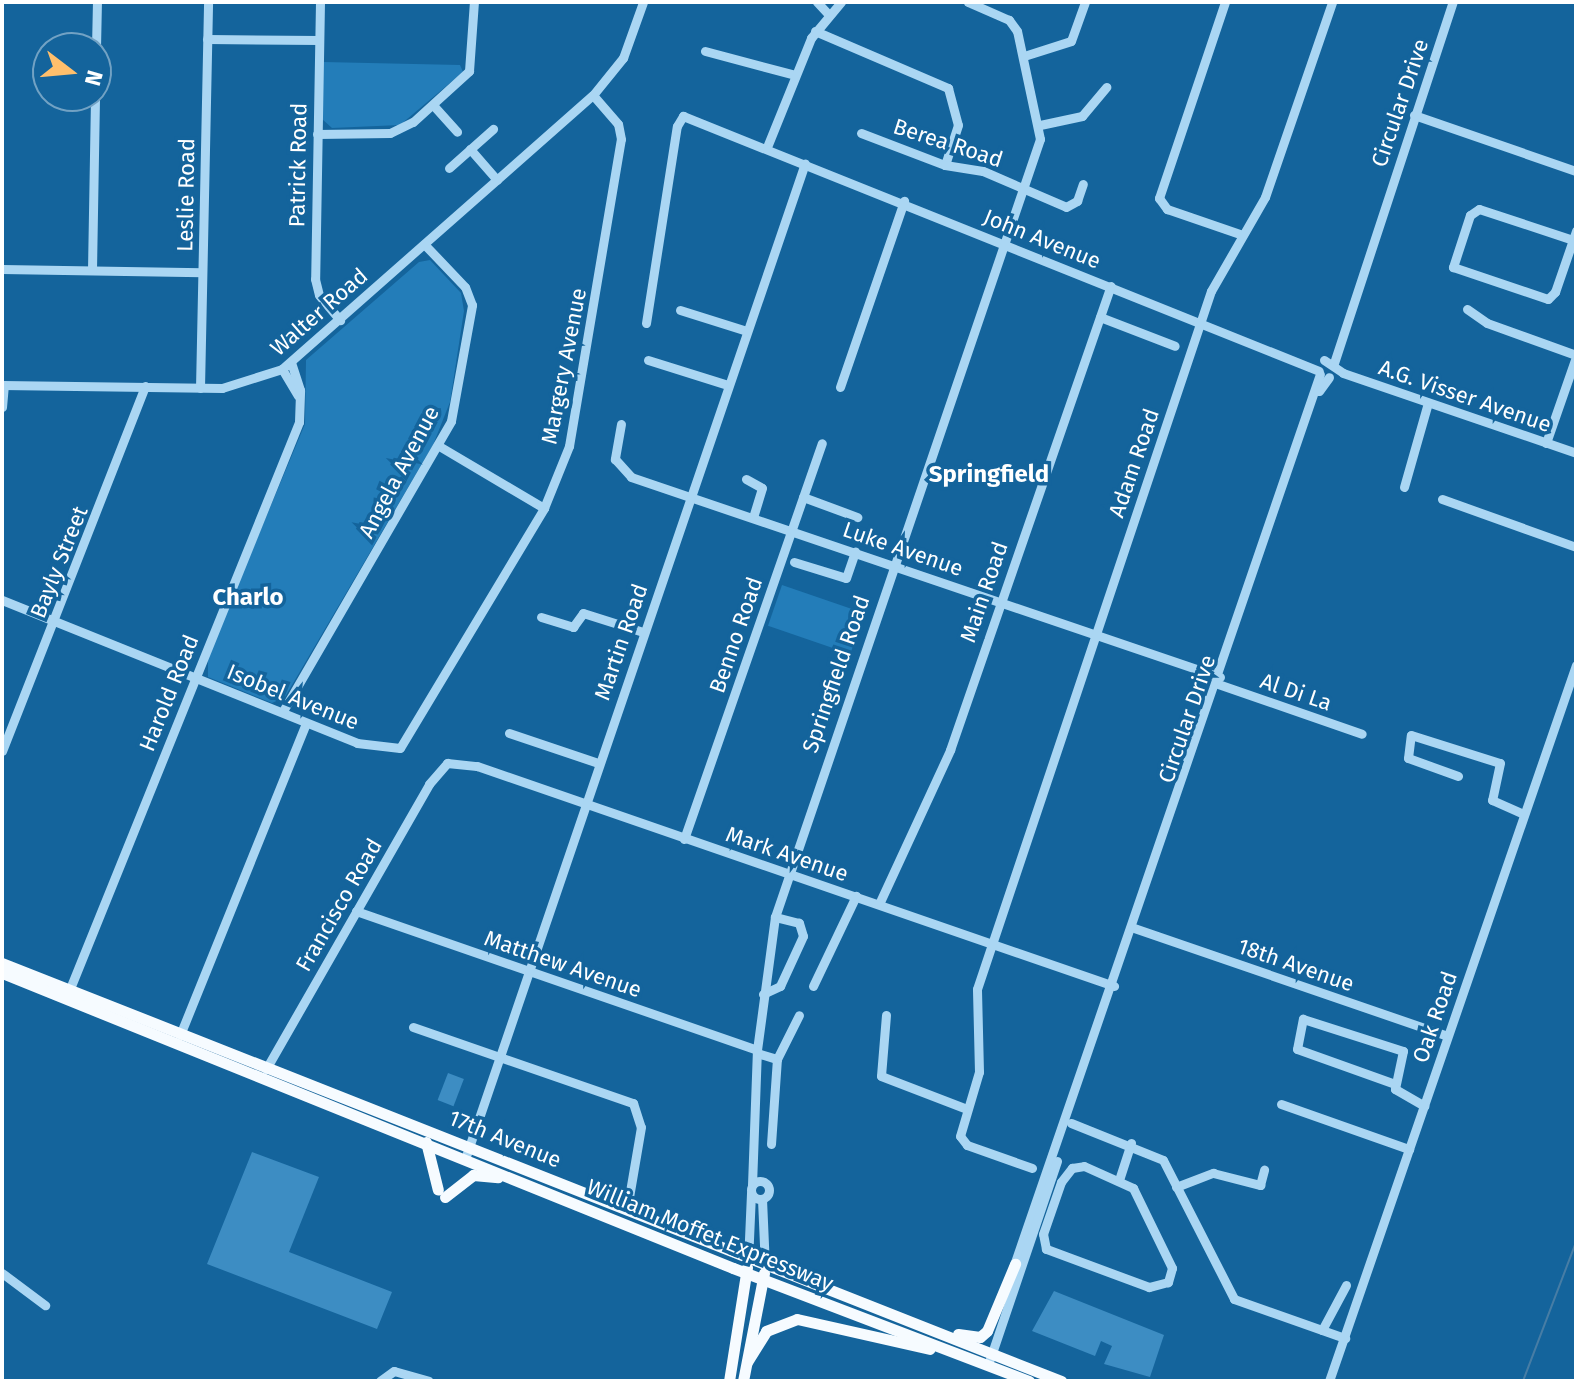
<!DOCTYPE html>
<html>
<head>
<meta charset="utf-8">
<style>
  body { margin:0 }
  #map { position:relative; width:1578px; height:1383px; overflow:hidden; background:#14649c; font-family:"Fira Sans",sans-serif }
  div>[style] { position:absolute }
  .green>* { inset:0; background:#237db9; transform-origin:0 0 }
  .stream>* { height:2px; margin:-1px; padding:0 1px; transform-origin:1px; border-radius:1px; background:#477da5 }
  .building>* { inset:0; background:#3d8dc3; transform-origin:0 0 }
  .minor>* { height:9px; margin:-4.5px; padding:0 4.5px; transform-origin:4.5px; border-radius:4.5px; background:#aad6f3 }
  .minor>.ring { margin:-4.5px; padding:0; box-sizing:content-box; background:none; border:9px solid #aad6f3; border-radius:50% }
  .major>* { height:11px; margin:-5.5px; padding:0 5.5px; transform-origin:5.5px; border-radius:5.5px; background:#f6fbff }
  span { translate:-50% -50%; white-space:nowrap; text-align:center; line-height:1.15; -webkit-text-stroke:7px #14649c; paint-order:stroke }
  .street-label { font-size:22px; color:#fff }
  .neighbourhood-label { font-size:24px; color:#fff; font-weight:700 }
  .frame { position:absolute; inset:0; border:4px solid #fff; pointer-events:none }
  .north { position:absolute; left:32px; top:32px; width:80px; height:80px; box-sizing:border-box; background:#14649c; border:2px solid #72a2c4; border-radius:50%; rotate:106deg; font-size:22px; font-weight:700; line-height:32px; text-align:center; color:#fff }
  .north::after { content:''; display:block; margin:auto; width:28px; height:36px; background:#ffbf6c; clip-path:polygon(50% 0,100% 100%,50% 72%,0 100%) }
</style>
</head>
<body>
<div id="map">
  <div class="green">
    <div style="clip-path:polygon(323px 62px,460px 65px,463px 72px,400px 125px,332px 128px,322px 119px)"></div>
    <div style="clip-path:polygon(430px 260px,461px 293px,464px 311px,450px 402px,433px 445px,285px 697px,272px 703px,208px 677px,208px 656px,305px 424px,306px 360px,419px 262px)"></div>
    <div style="left:782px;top:585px;width:87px;height:43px;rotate:19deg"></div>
  </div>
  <div class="stream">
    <div style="left:1523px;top:1381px;width:149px;rotate:-69.1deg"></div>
  </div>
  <div class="building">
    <div style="left:448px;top:1073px;width:17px;height:29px;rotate:21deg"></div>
    <div style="clip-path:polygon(252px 1152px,319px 1177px,289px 1252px,392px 1292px,377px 1329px,207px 1264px)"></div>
    <div style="clip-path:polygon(1054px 1291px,1164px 1335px,1150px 1377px,1104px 1364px,1112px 1346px,1101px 1341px,1095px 1356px,1032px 1331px)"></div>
  </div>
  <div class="minor">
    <div style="left:320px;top:2px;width:277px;rotate:91deg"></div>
    <div style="left:315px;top:279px;width:16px;rotate:76deg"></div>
    <div style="left:319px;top:295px;width:33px;rotate:50deg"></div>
    <div style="left:817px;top:2px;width:16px;rotate:47deg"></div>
    <div style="left:1225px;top:2px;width:207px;rotate:108.6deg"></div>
    <div style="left:1159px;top:198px;width:14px;rotate:54deg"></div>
    <div style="left:1167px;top:209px;width:80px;rotate:18.9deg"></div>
    <div style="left:815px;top:31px;width:145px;rotate:23.2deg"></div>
    <div style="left:948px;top:88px;width:38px;rotate:75deg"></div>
    <div style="left:958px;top:125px;width:42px;rotate:108deg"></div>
    <div style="left:207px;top:39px;width:112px;rotate:0.5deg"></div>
    <div style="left:96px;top:48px;width:46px;rotate:-88.8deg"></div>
    <div style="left:705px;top:51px;width:93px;rotate:14.9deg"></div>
    <div style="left:1024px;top:56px;width:49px;rotate:-17.7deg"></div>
    <div style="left:1071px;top:41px;width:41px;rotate:-70.3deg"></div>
    <div style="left:433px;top:105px;width:36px;rotate:48deg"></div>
    <div style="left:1414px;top:115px;width:171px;rotate:19.1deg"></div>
    <div style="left:1040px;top:125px;width:43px;rotate:-12.1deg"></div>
    <div style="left:1082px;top:116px;width:38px;rotate:-50deg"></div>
    <div style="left:861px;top:133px;width:90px;rotate:20.9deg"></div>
    <div style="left:945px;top:165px;width:38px;rotate:9deg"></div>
    <div style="left:983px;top:171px;width:90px;rotate:23.4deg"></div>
    <div style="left:1066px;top:207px;width:13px;rotate:-29deg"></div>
    <div style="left:1077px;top:201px;width:18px;rotate:-71deg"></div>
    <div style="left:317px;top:134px;width:73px;rotate:-0.8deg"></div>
    <div style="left:390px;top:133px;width:25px;rotate:-26deg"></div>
    <div style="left:413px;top:122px;width:76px;rotate:-42.3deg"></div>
    <div style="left:469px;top:71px;width:69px;rotate:-85.9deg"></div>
    <div style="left:767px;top:147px;width:118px;rotate:-68deg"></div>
    <div style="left:811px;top:38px;width:47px;rotate:-50.2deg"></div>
    <div style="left:470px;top:149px;width:41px;rotate:48.9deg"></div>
    <div style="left:449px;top:168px;width:59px;rotate:-41.6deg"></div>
    <div style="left:1573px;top:240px;width:99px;rotate:-161.7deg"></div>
    <div style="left:1479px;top:209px;width:11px;rotate:146deg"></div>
    <div style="left:1470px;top:215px;width:55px;rotate:108.1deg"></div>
    <div style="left:1453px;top:267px;width:100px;rotate:18.6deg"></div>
    <div style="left:1548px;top:299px;width:10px;rotate:-45deg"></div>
    <div style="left:1555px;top:292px;width:65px;rotate:-71deg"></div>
    <div style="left:2px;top:269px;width:200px;rotate:0.9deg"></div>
    <div style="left:92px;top:270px;width:174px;rotate:-89deg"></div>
    <div style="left:1467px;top:309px;width:24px;rotate:35deg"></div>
    <div style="left:1487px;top:323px;width:95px;rotate:19.8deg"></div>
    <div style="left:680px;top:310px;width:70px;rotate:17.4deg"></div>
    <div style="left:1100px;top:317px;width:80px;rotate:21.1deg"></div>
    <div style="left:646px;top:323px;width:199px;rotate:-81.1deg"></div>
    <div style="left:677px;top:126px;width:12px;rotate:-59deg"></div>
    <div style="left:683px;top:116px;width:685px;rotate:21.85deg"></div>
    <div style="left:648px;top:360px;width:84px;rotate:17.4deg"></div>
    <div style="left:1324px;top:360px;width:23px;rotate:34deg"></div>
    <div style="left:1343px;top:373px;width:246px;rotate:18.9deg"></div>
    <div style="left:1334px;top:363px;width:380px;rotate:-71.8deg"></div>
    <div style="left:282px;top:369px;width:31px;rotate:59deg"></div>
    <div style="left:2px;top:385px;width:220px;rotate:0.8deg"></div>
    <div style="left:222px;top:388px;width:63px;rotate:-17.6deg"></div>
    <div style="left:282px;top:369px;width:414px;rotate:-41.4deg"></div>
    <div style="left:593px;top:95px;width:48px;rotate:-51deg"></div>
    <div style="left:623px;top:58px;width:59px;rotate:-70.3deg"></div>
    <div style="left:840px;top:387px;width:197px;rotate:-71deg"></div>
    <div style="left:200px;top:388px;width:386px;rotate:-88.8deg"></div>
    <div style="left:1319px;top:391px;width:17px;rotate:-54deg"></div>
    <div style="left:2px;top:407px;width:22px;rotate:-85deg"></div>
    <div style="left:621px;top:424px;width:36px;rotate:100deg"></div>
    <div style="left:615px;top:459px;width:24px;rotate:48deg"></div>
    <div style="left:631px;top:477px;width:622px;rotate:18.76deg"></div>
    <div style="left:1546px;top:443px;width:91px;rotate:-70.8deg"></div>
    <div style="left:439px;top:446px;width:122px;rotate:30.6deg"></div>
    <div style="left:746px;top:479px;width:18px;rotate:29deg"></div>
    <div style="left:762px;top:488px;width:30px;rotate:107deg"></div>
    <div style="left:1404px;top:487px;width:87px;rotate:-74.1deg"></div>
    <div style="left:803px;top:497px;width:58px;rotate:20.3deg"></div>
    <div style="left:1442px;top:499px;width:142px;rotate:19.7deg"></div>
    <div style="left:794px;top:562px;width:54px;rotate:17.1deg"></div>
    <div style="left:846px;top:578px;width:28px;rotate:-71deg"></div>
    <div style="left:2px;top:600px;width:383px;rotate:21.9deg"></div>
    <div style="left:357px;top:743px;width:43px;rotate:6.6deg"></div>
    <div style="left:400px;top:748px;width:280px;rotate:-59deg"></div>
    <div style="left:544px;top:508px;width:67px;rotate:-68deg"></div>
    <div style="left:569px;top:446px;width:311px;rotate:-80.4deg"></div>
    <div style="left:621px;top:139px;width:15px;rotate:-101deg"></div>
    <div style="left:618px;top:124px;width:38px;rotate:-131deg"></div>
    <div style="left:541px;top:617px;width:34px;rotate:17deg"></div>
    <div style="left:573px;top:627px;width:17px;rotate:-54deg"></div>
    <div style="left:583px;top:613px;width:63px;rotate:17.6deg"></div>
    <div style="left:1218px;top:684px;width:152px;rotate:19.1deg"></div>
    <div style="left:283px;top:711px;width:335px;rotate:-59.9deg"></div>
    <div style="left:451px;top:421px;width:118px;rotate:-79.7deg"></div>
    <div style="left:472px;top:305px;width:19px;rotate:-111deg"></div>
    <div style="left:465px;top:287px;width:59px;rotate:-133.6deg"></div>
    <div style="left:509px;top:733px;width:94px;rotate:18.6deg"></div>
    <div style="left:2px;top:751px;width:392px;rotate:-68.6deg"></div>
    <div style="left:1458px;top:776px;width:53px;rotate:-160.2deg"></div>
    <div style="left:1408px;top:758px;width:23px;rotate:-83deg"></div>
    <div style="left:1411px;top:735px;width:93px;rotate:17.5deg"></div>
    <div style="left:1500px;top:763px;width:38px;rotate:102deg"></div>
    <div style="left:1492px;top:800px;width:35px;rotate:24deg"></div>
    <div style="left:684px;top:839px;width:419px;rotate:-70.8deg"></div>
    <div style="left:879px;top:904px;width:170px;rotate:-65.2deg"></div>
    <div style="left:950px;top:750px;width:491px;rotate:-70.9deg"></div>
    <div style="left:356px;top:911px;width:424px;rotate:19.1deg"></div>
    <div style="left:1134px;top:928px;width:331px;rotate:19deg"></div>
    <div style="left:813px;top:986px;width:100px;rotate:-64.5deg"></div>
    <div style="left:763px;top:994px;width:19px;rotate:-25deg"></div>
    <div style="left:780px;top:986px;width:55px;rotate:-65.3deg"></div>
    <div style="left:803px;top:936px;width:14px;rotate:-107deg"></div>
    <div style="left:799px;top:923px;width:25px;rotate:-166deg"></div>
    <div style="left:67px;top:996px;width:619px;rotate:-67.99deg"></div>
    <div style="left:299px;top:422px;width:32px;rotate:-88deg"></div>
    <div style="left:300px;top:390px;width:29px;rotate:-108deg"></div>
    <div style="left:886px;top:1015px;width:61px;rotate:94.7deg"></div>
    <div style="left:881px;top:1076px;width:92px;rotate:21deg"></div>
    <div style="left:413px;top:1027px;width:233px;rotate:19.1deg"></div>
    <div style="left:633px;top:1103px;width:25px;rotate:72deg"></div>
    <div style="left:641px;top:1127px;width:83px;rotate:99.7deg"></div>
    <div style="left:180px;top:1035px;width:336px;rotate:-68deg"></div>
    <div style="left:757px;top:1053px;width:21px;rotate:17deg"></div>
    <div style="left:777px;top:1059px;width:49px;rotate:-63.4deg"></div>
    <div style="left:266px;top:1069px;width:328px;rotate:-60.2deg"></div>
    <div style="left:429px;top:784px;width:28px;rotate:-49deg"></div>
    <div style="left:447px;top:763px;width:30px;rotate:6deg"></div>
    <div style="left:477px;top:766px;width:674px;rotate:19.05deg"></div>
    <div style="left:1395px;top:1084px;width:104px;rotate:-160.3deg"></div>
    <div style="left:1297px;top:1049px;width:31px;rotate:-79deg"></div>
    <div style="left:1303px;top:1019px;width:105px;rotate:17.7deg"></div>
    <div style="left:1403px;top:1051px;width:39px;rotate:102deg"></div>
    <div style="left:1395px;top:1089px;width:34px;rotate:30deg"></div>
    <div style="left:1281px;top:1104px;width:136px;rotate:19.4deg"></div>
    <div style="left:1071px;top:1123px;width:99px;rotate:21.9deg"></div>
    <div style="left:1163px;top:1160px;width:156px;rotate:62.9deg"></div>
    <div style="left:1234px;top:1299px;width:118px;rotate:19.4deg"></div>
    <div style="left:771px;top:1144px;width:85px;rotate:-86deg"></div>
    <div style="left:465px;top:1159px;width:1052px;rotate:-71.15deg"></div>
    <div style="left:1084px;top:1166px;width:54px;rotate:24.2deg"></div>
    <div style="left:1133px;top:1188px;width:89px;rotate:64deg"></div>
    <div style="left:1172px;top:1268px;width:15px;rotate:106deg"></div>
    <div style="left:1168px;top:1282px;width:20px;rotate:165deg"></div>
    <div style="left:1149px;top:1287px;width:110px;rotate:-159.7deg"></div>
    <div style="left:1046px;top:1249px;width:15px;rotate:-101deg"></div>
    <div style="left:1043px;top:1234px;width:55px;rotate:-70.9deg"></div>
    <div style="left:1061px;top:1182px;width:18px;rotate:-52deg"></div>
    <div style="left:1072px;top:1168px;width:12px;rotate:-9deg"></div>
    <div style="left:1032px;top:1168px;width:69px;rotate:-160.5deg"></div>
    <div style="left:967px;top:1145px;width:11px;rotate:-128deg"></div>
    <div style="left:960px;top:1136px;width:67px;rotate:-73.5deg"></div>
    <div style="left:979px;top:1072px;width:83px;rotate:-91.4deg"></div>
    <div style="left:977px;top:989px;width:736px;rotate:-71.47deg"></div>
    <div style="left:1211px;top:291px;width:108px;rotate:-60.1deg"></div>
    <div style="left:1265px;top:197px;width:206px;rotate:-71deg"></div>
    <div style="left:1119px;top:1180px;width:39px;rotate:-72deg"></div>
    <div class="ring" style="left:751px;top:1181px;width:9px;height:9px"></div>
    <div style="left:752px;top:1185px;width:135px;rotate:-87.9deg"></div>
    <div style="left:757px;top:1050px;width:134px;rotate:-82.3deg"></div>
    <div style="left:775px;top:917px;width:822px;rotate:-71.19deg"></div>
    <div style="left:1040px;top:139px;width:110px;rotate:-102deg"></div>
    <div style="left:1017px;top:31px;width:14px;rotate:-126deg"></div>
    <div style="left:1009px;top:20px;width:45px;rotate:-156.3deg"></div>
    <div style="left:1176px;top:1187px;width:40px;rotate:-21deg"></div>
    <div style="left:1213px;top:1173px;width:49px;rotate:14.3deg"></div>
    <div style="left:1260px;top:1185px;width:16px;rotate:-75deg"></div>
    <div style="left:762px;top:1199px;width:68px;rotate:87.5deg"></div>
    <div style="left:748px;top:1262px;width:69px;rotate:-87.5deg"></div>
    <div style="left:1013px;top:1268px;width:945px;rotate:-71.05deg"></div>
    <div style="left:2px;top:1273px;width:54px;rotate:36.7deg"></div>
    <div style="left:1322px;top:1330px;width:51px;rotate:-61.9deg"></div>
    <div style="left:990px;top:1359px;width:209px;rotate:-71.3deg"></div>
    <div style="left:380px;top:1381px;width:17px;rotate:-36deg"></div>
    <div style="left:394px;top:1371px;width:36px;rotate:16deg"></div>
    <div style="left:1329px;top:1381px;width:757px;rotate:-70.97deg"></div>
  </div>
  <div class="major">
    <div style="left:2px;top:963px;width:1139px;rotate:21.54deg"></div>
    <div style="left:2px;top:973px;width:788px;rotate:21.98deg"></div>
    <div style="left:733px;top:1268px;width:317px;rotate:20.9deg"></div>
    <div style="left:426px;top:1142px;width:49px;rotate:76deg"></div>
    <div style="left:445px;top:1197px;width:36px;rotate:-38deg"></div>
    <div style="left:473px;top:1175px;width:25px;rotate:5deg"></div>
    <div style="left:958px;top:1334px;width:22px;rotate:8deg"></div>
    <div style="left:980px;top:1337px;width:9px;rotate:-41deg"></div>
    <div style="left:987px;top:1331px;width:73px;rotate:-67.3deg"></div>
    <div style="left:747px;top:1362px;width:36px;rotate:-58deg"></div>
    <div style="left:766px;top:1331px;width:33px;rotate:-21deg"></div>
    <div style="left:797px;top:1319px;width:136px;rotate:12.7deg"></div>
    <div style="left:729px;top:1381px;width:115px;rotate:-81deg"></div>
    <div style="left:743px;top:1381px;width:110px;rotate:-79deg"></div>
  </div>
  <div class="street-label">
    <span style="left:1400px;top:103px;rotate:-71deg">Circular Drive</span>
    <span style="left:948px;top:143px;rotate:18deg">Berea Road</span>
    <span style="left:298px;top:165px;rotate:-89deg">Patrick Road</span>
    <span style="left:186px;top:195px;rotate:-89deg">Leslie Road</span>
    <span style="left:1042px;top:239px;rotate:22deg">John Avenue</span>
    <span style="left:319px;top:312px;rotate:-41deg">Walter Road</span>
    <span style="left:564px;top:366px;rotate:-79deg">Margery Avenue</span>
    <span style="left:1465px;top:396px;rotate:19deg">A.G. Visser Avenue</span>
    <span style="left:1134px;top:463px;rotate:-71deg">Adam Road</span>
    <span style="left:399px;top:472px;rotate:-62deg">Angela Avenue</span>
    <span style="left:903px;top:549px;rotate:19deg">Luke Avenue</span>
    <span style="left:59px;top:562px;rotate:-68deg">Bayly Street</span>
    <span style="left:984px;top:592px;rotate:-71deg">Main Road</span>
    <span style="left:736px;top:635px;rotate:-71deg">Benno Road</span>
    <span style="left:621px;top:642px;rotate:-71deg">Martin Road</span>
    <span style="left:836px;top:674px;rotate:-71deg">Springfield Road</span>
    <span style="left:1296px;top:692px;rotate:19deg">Al Di La</span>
    <span style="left:169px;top:693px;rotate:-68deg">Harold Road</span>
    <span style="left:293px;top:697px;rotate:22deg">Isobel Avenue</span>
    <span style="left:1187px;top:719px;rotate:-71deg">Circular Drive</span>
    <span style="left:787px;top:854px;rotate:19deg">Mark Avenue</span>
    <span style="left:339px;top:905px;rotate:-60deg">Francisco Road</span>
    <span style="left:563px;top:964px;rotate:19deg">Matthew Avenue</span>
    <span style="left:1296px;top:965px;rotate:19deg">18th Avenue</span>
    <span style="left:1435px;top:1017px;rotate:-71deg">Oak Road</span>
    <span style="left:505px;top:1139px;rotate:22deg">17th Avenue</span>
    <span style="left:710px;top:1235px;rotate:22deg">William Moffet Expressway</span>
  </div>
  <div class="neighbourhood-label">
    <span style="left:989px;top:475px">Springfield</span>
    <span style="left:248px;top:598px">Charlo</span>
  </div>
  <div class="frame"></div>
  <div class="north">N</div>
</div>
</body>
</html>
